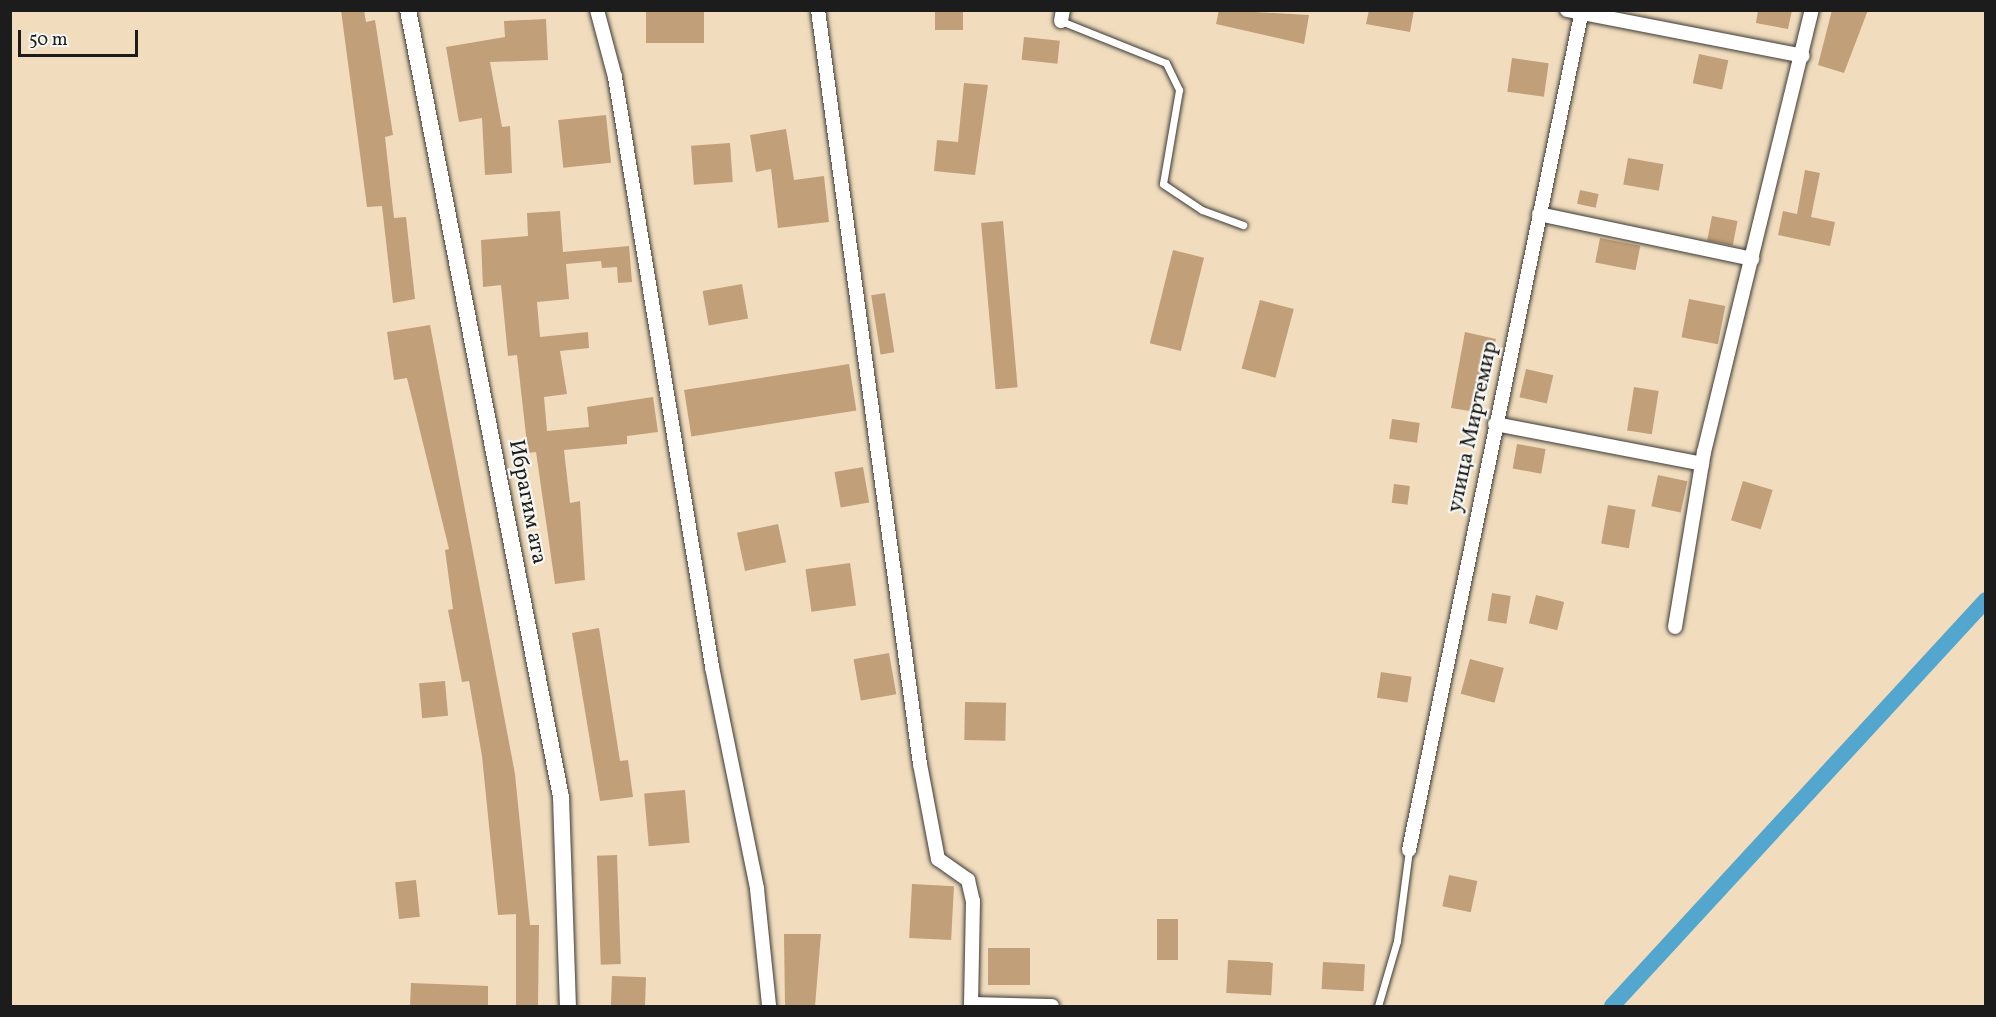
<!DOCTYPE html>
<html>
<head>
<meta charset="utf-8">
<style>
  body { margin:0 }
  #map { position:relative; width:1996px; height:1017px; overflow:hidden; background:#f1ddbe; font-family:Vollkorn,serif }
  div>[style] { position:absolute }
  .canal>* { height:16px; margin:-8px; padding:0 8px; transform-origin:8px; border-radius:8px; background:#53a6ce }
  .building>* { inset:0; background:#c09f79; transform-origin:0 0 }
  .roads { filter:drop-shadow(0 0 2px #3c3934) drop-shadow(0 0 2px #3c3934) }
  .service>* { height:7px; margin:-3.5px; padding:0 3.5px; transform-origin:3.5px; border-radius:3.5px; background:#fff }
  .minor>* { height:14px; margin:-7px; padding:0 7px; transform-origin:7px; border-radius:7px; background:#fff }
  .tertiary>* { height:16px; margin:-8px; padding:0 8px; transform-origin:8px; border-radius:8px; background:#fff }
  span { translate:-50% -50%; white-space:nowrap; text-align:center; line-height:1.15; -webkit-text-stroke:4.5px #f6f6f2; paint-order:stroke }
  .street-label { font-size:22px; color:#1c1c1c }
  .frame { position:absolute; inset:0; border:12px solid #1c1c1c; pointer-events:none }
  .scale { position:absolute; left:18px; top:30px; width:120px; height:27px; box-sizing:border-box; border:3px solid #1c1c1c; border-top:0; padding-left:8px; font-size:18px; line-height:21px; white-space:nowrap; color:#1c1c1c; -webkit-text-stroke:4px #f6f6f2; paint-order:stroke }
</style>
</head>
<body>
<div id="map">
  <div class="canal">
    <div style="left:1612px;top:1006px;width:552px;rotate:-47.35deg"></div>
  </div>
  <div class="building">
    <div style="clip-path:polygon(341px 10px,364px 10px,366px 22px,375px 20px,393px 135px,385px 137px,394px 218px,406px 217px,415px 299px,393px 303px,382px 206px,367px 207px)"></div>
    <div style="left:646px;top:10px;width:58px;height:33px"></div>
    <div style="left:935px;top:10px;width:28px;height:20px"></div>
    <div style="clip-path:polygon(1219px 10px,1309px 15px,1304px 44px,1216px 24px)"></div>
    <div style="clip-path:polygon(1369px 10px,1414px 10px,1410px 32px,1366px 24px)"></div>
    <div style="clip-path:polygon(1758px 10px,1792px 10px,1788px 29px,1756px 23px)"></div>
    <div style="clip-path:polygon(1832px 10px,1868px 10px,1844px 73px,1818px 65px)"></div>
    <div style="clip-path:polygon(546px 19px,548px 60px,490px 62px,502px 127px,510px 126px,512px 173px,485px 175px,482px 118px,459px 122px,446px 47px,505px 37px,504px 21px)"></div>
    <div style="left:1024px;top:37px;width:36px;height:23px;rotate:6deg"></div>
    <div style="left:1699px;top:54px;width:30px;height:30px;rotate:12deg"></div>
    <div style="left:1512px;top:58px;width:37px;height:34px;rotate:8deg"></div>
    <div style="clip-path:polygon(964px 83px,988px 85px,975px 175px,934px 171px,937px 140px,958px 142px)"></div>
    <div style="left:606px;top:115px;width:48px;height:48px;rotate:84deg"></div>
    <div style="clip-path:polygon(786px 129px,794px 180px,824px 176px,829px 222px,778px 228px,771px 169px,756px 172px,750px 135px)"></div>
    <div style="left:730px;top:143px;width:39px;height:39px;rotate:86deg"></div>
    <div style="left:1628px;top:158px;width:36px;height:27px;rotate:10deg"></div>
    <div style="clip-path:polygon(1805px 170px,1820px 173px,1811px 217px,1835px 222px,1830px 246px,1778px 235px,1783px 211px,1797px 214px)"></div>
    <div style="left:1580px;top:190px;width:19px;height:14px;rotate:12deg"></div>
    <div style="clip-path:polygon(560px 211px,563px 252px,629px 246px,632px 282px,618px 283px,617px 267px,602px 268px,601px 261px,566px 264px,569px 299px,537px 302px,540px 337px,588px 332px,589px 348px,560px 351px,567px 394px,544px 397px,547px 431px,589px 427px,587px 407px,653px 397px,658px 432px,627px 436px,627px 444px,564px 450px,570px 503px,580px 501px,585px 580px,555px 584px,536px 452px,528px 453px,517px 355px,508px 356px,501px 285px,483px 287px,481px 240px,528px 236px,527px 213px)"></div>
    <div style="left:1712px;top:216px;width:26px;height:25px;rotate:11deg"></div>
    <div style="left:1003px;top:221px;width:167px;height:22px;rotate:85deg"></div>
    <div style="left:1600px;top:238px;width:41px;height:25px;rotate:11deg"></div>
    <div style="left:1173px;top:250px;width:32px;height:96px;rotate:14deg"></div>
    <div style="left:742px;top:284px;width:35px;height:40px;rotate:80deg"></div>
    <div style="left:885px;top:293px;width:60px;height:14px;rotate:81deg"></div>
    <div style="left:1689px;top:299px;width:37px;height:39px;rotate:11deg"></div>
    <div style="left:1260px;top:300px;width:35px;height:71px;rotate:15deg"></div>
    <div style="clip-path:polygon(430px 325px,515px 774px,530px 925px,539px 925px,538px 1006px,516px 1006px,516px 914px,498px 915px,482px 756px,469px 681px,462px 682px,448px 610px,453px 609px,445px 550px,449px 549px,407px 378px,394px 380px,387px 332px)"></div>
    <div style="clip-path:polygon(1465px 332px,1496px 339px,1476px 412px,1451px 408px)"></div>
    <div style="left:849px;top:364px;width:47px;height:167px;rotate:81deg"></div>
    <div style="left:1526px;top:369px;width:28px;height:29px;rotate:13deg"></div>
    <div style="left:1634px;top:387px;width:25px;height:44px;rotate:9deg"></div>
    <div style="left:1392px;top:419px;width:28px;height:20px;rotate:8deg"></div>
    <div style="left:1517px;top:444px;width:29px;height:25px;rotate:10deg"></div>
    <div style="left:863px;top:467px;width:36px;height:29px;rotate:80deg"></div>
    <div style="left:1658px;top:475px;width:30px;height:32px;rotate:12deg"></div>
    <div style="left:1743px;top:481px;width:31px;height:41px;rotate:17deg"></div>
    <div style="left:1394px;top:484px;width:16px;height:19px;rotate:7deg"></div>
    <div style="left:1608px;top:505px;width:28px;height:39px;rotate:10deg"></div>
    <div style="left:778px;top:524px;width:39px;height:42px;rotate:78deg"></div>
    <div style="left:850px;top:563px;width:43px;height:45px;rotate:82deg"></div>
    <div style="left:1492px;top:593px;width:19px;height:28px;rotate:9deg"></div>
    <div style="left:1536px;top:595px;width:29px;height:29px;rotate:14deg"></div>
    <div style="clip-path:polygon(599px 628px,620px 761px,628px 760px,633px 797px,600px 801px,572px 633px)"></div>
    <div style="left:889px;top:653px;width:42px;height:36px;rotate:80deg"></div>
    <div style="left:1470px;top:659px;width:35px;height:36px;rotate:15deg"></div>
    <div style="left:1381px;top:672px;width:31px;height:26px;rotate:9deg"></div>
    <div style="left:445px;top:681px;width:35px;height:26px;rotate:85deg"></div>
    <div style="left:965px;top:702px;width:41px;height:38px;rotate:1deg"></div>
    <div style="left:685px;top:790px;width:53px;height:41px;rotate:85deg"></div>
    <div style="left:617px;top:855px;width:109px;height:20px;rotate:88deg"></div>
    <div style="left:1449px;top:875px;width:29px;height:32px;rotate:12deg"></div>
    <div style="left:416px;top:880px;width:37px;height:21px;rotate:84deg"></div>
    <div style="left:912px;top:884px;width:42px;height:54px;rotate:3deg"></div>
    <div style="left:1157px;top:919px;width:21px;height:41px"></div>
    <div style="clip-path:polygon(784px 934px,821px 934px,815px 1006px,785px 1006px)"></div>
    <div style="left:988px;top:948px;width:42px;height:37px"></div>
    <div style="left:1228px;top:960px;width:45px;height:33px;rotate:3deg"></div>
    <div style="left:1323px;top:962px;width:42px;height:27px;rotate:3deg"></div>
    <div style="left:612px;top:976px;width:34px;height:30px;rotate:2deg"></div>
    <div style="clip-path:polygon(411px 983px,488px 986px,488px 1006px,410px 1006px)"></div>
  </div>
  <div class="roads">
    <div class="service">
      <div style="left:1061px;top:21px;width:113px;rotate:21.8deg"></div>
      <div style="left:1166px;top:63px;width:30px;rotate:64deg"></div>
      <div style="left:1179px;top:90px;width:95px;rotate:99.7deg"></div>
      <div style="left:1163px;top:184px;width:47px;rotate:33.7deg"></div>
      <div style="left:1202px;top:210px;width:44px;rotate:20.1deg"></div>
      <div style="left:1378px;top:1006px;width:68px;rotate:-73.7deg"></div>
      <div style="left:1397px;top:941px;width:92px;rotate:-82.5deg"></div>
    </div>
    <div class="minor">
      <div style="left:597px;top:10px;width:69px;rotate:75deg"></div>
      <div style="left:615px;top:77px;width:598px;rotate:80.66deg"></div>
      <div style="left:712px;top:667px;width:227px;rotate:78.5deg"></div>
      <div style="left:757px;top:889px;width:118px;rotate:84.1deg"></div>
      <div style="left:818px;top:10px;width:761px;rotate:82.3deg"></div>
      <div style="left:920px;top:764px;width:97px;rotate:79.3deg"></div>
      <div style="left:938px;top:859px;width:37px;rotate:35deg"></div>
      <div style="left:968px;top:880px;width:22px;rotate:77deg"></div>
      <div style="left:973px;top:901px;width:105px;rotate:91.1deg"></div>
      <div style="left:1567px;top:10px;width:240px;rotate:11deg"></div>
      <div style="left:1061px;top:21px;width:11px;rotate:-80deg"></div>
      <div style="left:1539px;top:214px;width:218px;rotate:11.9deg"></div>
      <div style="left:1495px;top:424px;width:211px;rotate:10.9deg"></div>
      <div style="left:1675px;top:627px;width:177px;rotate:-80.6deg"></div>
      <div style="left:1704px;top:452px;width:455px;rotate:-76.3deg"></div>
      <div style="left:1409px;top:850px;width:858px;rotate:-78.36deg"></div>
      <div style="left:971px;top:1004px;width:81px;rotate:1.4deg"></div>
    </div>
    <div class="tertiary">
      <div style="left:408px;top:10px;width:802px;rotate:79deg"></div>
      <div style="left:561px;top:797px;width:209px;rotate:88.1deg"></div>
    </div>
  </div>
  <div class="street-label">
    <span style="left:1473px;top:427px;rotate:-78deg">улица Миртемир</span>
    <span style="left:527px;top:502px;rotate:79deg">Ибрагим ата</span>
  </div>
  <div class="frame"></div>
  <div class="scale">50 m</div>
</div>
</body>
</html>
